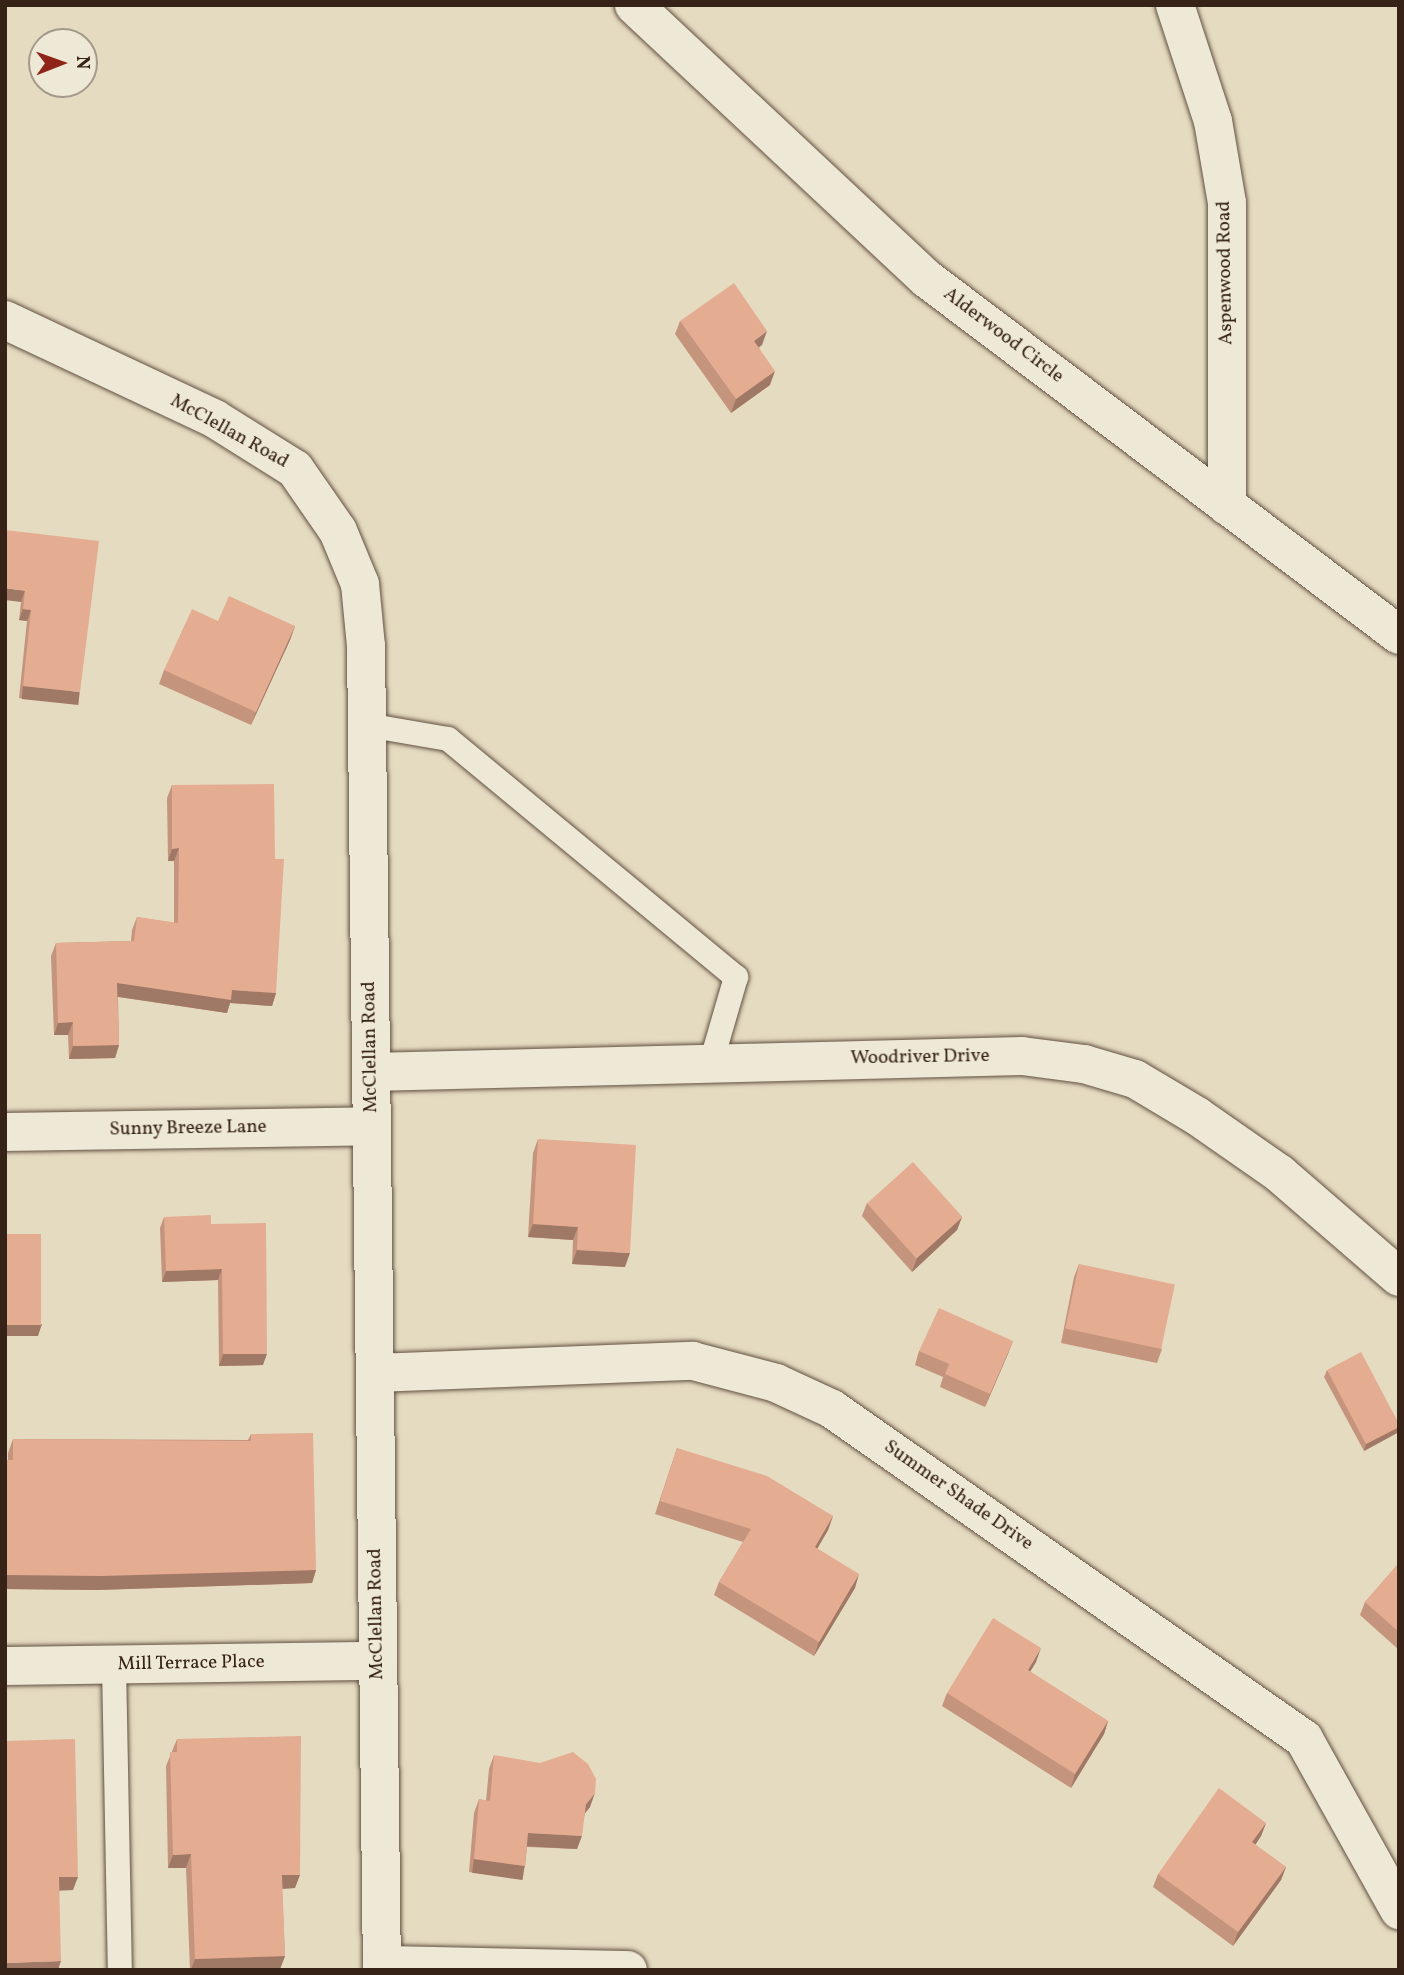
<!DOCTYPE html>
<html>
<head>
<meta charset="utf-8">
<style>
  body { margin:0 }
  #map { position:relative; width:1404px; height:1975px; overflow:hidden; background:#e5dbc0; font-family:Vollkorn,serif }
  div>[style] { position:absolute }
  .roads { filter:drop-shadow(0 0 2px #625041) drop-shadow(0 0 2px #625041) }
  .lane>* { height:24px; margin:-12px; padding:0 12px; transform-origin:12px; border-radius:12px; background:#eee8d6 }
  .street>* { height:38px; margin:-19px; padding:0 19px; transform-origin:19px; border-radius:19px; background:#eee8d6 }
  .wall>* { inset:0; background:#c4947d }
  .shaded-wall>* { inset:0; background:#a07866; transform-origin:0 0 }
  .building>* { inset:0; background:#e4ac91; transform-origin:0 0 }
  span { translate:-50% -50%; white-space:nowrap; text-align:center; line-height:1.15; -webkit-text-stroke:6px #eee8d6; paint-order:stroke }
  .street-label { font-size:19px; color:#362217 }
  .frame { position:absolute; inset:0; border:7px solid #362217; pointer-events:none }
  .north { position:absolute; left:28px; top:28px; width:70px; height:70px; box-sizing:border-box; background:#eee8d6; border:2px solid #a4998a; border-radius:50%; rotate:89deg; font-size:19px; font-weight:700; line-height:28px; text-align:center; color:#362217 }
  .north::after { content:''; display:block; margin:auto; width:24px; height:32px; background:#8f2418; clip-path:polygon(50% 0,100% 100%,50% 72%,0 100%) }
</style>
</head>
<body>
<div id="map">
  <div class="roads">
    <div class="lane">
      <div style="left:367px;top:725px;width:82px;rotate:9.8deg"></div>
      <div style="left:448px;top:739px;width:374px;rotate:39.6deg"></div>
      <div style="left:736px;top:977px;width:90px;rotate:106.2deg"></div>
      <div style="left:114px;top:1665px;width:305px;rotate:88.9deg"></div>
    </div>
    <div class="street">
      <div style="left:634px;top:5px;width:401px;rotate:43.1deg"></div>
      <div style="left:927px;top:279px;width:591px;rotate:37.02deg"></div>
      <div style="left:1175px;top:5px;width:122px;rotate:71.9deg"></div>
      <div style="left:1213px;top:121px;width:83px;rotate:80.3deg"></div>
      <div style="left:1227px;top:203px;width:303px;rotate:90deg"></div>
      <div style="left:5px;top:320px;width:232px;rotate:25.2deg"></div>
      <div style="left:215px;top:419px;width:94px;rotate:32deg"></div>
      <div style="left:295px;top:469px;width:75px;rotate:55.3deg"></div>
      <div style="left:338px;top:531px;width:57px;rotate:67.5deg"></div>
      <div style="left:360px;top:584px;width:62px;rotate:84.5deg"></div>
      <div style="left:366px;top:646px;width:1324px;rotate:89.31deg"></div>
      <div style="left:371px;top:1072px;width:651px;rotate:-1.41deg"></div>
      <div style="left:1022px;top:1056px;width:63px;rotate:7.4deg"></div>
      <div style="left:1084px;top:1064px;width:53px;rotate:16.4deg"></div>
      <div style="left:1135px;top:1079px;width:72px;rotate:30.8deg"></div>
      <div style="left:1197px;top:1116px;width:101px;rotate:34.9deg"></div>
      <div style="left:1280px;top:1174px;width:157px;rotate:40.9deg"></div>
      <div style="left:5px;top:1132px;width:367px;rotate:-0.9deg"></div>
      <div style="left:375px;top:1373px;width:318px;rotate:-2.2deg"></div>
      <div style="left:693px;top:1361px;width:86px;rotate:14.8deg"></div>
      <div style="left:776px;top:1383px;width:62px;rotate:24.9deg"></div>
      <div style="left:832px;top:1409px;width:576px;rotate:34.96deg"></div>
      <div style="left:1304px;top:1739px;width:196px;rotate:60.9deg"></div>
      <div style="left:5px;top:1666px;width:373px;rotate:-0.8deg"></div>
      <div style="left:382px;top:1965px;width:246px;rotate:1.2deg"></div>
    </div>
  </div>
  <div class="wall">
    <div style="clip-path:polygon(680px 321px,762px 345px,759px 347px,770px 385px,731px 413px,675px 334px)"></div>
    <div style="clip-path:polygon(5px 530px,76px 704px,19px 698px,27px 621px,19px 620px,21px 602px)"></div>
    <div style="clip-path:polygon(218px 621px,295px 626px,290px 640px,251px 725px,159px 684px,164px 670px)"></div>
    <div style="clip-path:polygon(172px 785px,276px 993px,272px 1006px,230px 1003px,227px 1013px,118px 997px,119px 1045px,115px 1058px,69px 1059px,68px 1035px,54px 1035px,51px 956px,56px 943px,131px 941px,132px 930px,137px 917px,174px 923px,174px 861px,168px 861px,167px 798px)"></div>
    <div style="clip-path:polygon(538px 1139px,625px 1267px,572px 1264px,573px 1240px,528px 1237px,533px 1153px)"></div>
    <div style="clip-path:polygon(867px 1203px,962px 1217px,957px 1230px,912px 1272px,862px 1216px)"></div>
    <div style="clip-path:polygon(164px 1217px,211px 1224px,263px 1365px,219px 1366px,218px 1280px,162px 1282px,160px 1228px)"></div>
    <div style="clip-path:polygon(1079px 1264px,1162px 1349px,1157px 1363px,1061px 1343px,1074px 1277px)"></div>
    <div style="clip-path:polygon(1013px 1341px,985px 1407px,940px 1387px,943px 1377px,915px 1365px,919px 1351px)"></div>
    <div style="clip-path:polygon(1327px 1370px,1399px 1424px,1397px 1433px,1364px 1451px,1324px 1377px)"></div>
    <div style="clip-path:polygon(251px 1434px,316px 1570px,312px 1583px,97px 1590px,5px 1589px,5px 1460px,8px 1460px,8px 1453px,13px 1439px,248px 1440px)"></div>
    <div style="clip-path:polygon(677px 1448px,833px 1516px,828px 1530px,817px 1549px,855px 1588px,814px 1656px,714px 1595px,719px 1582px,743px 1542px,655px 1514px)"></div>
    <div style="clip-path:polygon(1399px 1563px,1399px 1650px,1360px 1615px,1365px 1602px)"></div>
    <div style="clip-path:polygon(1036px 1662px,1030px 1672px,1108px 1721px,1104px 1734px,1071px 1788px,942px 1706px,947px 1693px)"></div>
    <div style="clip-path:polygon(177px 1739px,295px 1888px,282px 1889px,285px 1956px,280px 1969px,190px 1970px,186px 1868px,168px 1868px,166px 1766px)"></div>
    <div style="clip-path:polygon(494px 1755px,590px 1807px,585px 1813px,577px 1849px,527px 1847px,525px 1866px,521px 1879px,469px 1872px,474px 1813px,479px 1799px,486px 1801px,489px 1769px)"></div>
    <div style="clip-path:polygon(1266px 1823px,1261px 1836px,1255px 1845px,1286px 1867px,1281px 1880px,1233px 1946px,1153px 1887px,1158px 1874px)"></div>
  </div>
  <div class="shaded-wall">
    <div style="clip-path:polygon(767px 331px,762px 345px,749px 354px,754px 341px)"></div>
    <div style="clip-path:polygon(775px 371px,770px 385px,731px 413px,736px 399px)"></div>
    <div style="clip-path:polygon(5px 588px,25px 591px,21px 602px,5px 600px)"></div>
    <div style="clip-path:polygon(23px 609px,31px 610px,27px 621px,19px 620px)"></div>
    <div style="clip-path:polygon(295px 626px,290px 640px,251px 725px,256px 712px)"></div>
    <div style="left:23px;top:686px;width:57px;height:13px;rotate:6deg"></div>
    <div style="clip-path:polygon(179px 848px,174px 861px,168px 861px,172px 849px)"></div>
    <div style="clip-path:polygon(117px 983px,232px 990px,276px 993px,272px 1006px,230px 1003px,227px 1013px,113px 996px)"></div>
    <div style="clip-path:polygon(73px 1022px,68px 1035px,54px 1035px,58px 1023px)"></div>
    <div style="clip-path:polygon(119px 1045px,115px 1058px,69px 1059px,73px 1046px)"></div>
    <div style="clip-path:polygon(962px 1217px,957px 1230px,912px 1272px,917px 1258px)"></div>
    <div style="clip-path:polygon(533px 1224px,578px 1227px,573px 1240px,528px 1237px)"></div>
    <div style="clip-path:polygon(577px 1250px,630px 1253px,625px 1267px,572px 1264px)"></div>
    <div style="clip-path:polygon(222px 1269px,218px 1280px,162px 1282px,166px 1271px)"></div>
    <div style="clip-path:polygon(42px 1324px,38px 1336px,5px 1336px,5px 1325px)"></div>
    <div style="clip-path:polygon(1013px 1341px,1008px 1354px,985px 1407px,990px 1394px)"></div>
    <div style="clip-path:polygon(223px 1354px,267px 1354px,263px 1365px,219px 1366px)"></div>
    <div style="clip-path:polygon(1399px 1427px,1397px 1433px,1364px 1451px,1366px 1444px)"></div>
    <div style="clip-path:polygon(833px 1516px,828px 1530px,810px 1561px,815px 1547px)"></div>
    <div style="clip-path:polygon(316px 1570px,312px 1583px,97px 1590px,5px 1589px,5px 1575px)"></div>
    <div style="clip-path:polygon(859px 1574px,855px 1588px,814px 1656px,819px 1642px)"></div>
    <div style="clip-path:polygon(1041px 1648px,1036px 1662px,1023px 1683px,1028px 1670px)"></div>
    <div style="clip-path:polygon(1108px 1721px,1104px 1734px,1071px 1788px,1075px 1774px)"></div>
    <div style="clip-path:polygon(595px 1793px,590px 1807px,581px 1818px,586px 1804px)"></div>
    <div style="clip-path:polygon(1266px 1823px,1261px 1836px,1248px 1856px,1252px 1842px)"></div>
    <div style="clip-path:polygon(528px 1833px,582px 1836px,577px 1849px,523px 1846px)"></div>
    <div style="clip-path:polygon(191px 1854px,186px 1868px,168px 1868px,173px 1855px)"></div>
    <div style="left:474px;top:1859px;width:51px;height:14px;rotate:8deg"></div>
    <div style="clip-path:polygon(1286px 1867px,1281px 1880px,1233px 1946px,1238px 1932px)"></div>
    <div style="clip-path:polygon(282px 1875px,300px 1875px,295px 1888px,277px 1889px)"></div>
    <div style="clip-path:polygon(59px 1877px,78px 1877px,73px 1890px,54px 1891px)"></div>
    <div style="clip-path:polygon(285px 1956px,280px 1969px,191px 1970px,195px 1959px)"></div>
    <div style="clip-path:polygon(61px 1961px,58px 1970px,5px 1970px,5px 1963px)"></div>
  </div>
  <div class="building">
    <div style="clip-path:polygon(734px 283px,767px 331px,754px 341px,775px 371px,736px 399px,680px 321px)"></div>
    <div style="clip-path:polygon(5px 530px,99px 541px,80px 692px,23px 686px,31px 610px,23px 609px,25px 591px,5px 588px)"></div>
    <div style="clip-path:polygon(229px 596px,295px 626px,256px 712px,164px 670px,192px 609px,218px 621px)"></div>
    <div style="clip-path:polygon(274px 784px,275px 859px,284px 859px,276px 993px,232px 990px,231px 1000px,117px 983px,119px 1045px,73px 1046px,73px 1022px,58px 1023px,56px 943px,134px 941px,137px 917px,178px 923px,179px 848px,172px 849px,172px 785px)"></div>
    <div style="clip-path:polygon(538px 1139px,636px 1145px,630px 1253px,577px 1250px,578px 1227px,533px 1224px)"></div>
    <div style="left:913px;top:1162px;width:74px;height:62px;rotate:48deg"></div>
    <div style="clip-path:polygon(211px 1215px,211px 1224px,266px 1223px,267px 1354px,223px 1354px,222px 1269px,166px 1271px,164px 1217px)"></div>
    <div style="left:5px;top:1234px;width:36px;height:91px"></div>
    <div style="left:1079px;top:1264px;width:98px;height:66px;rotate:12deg"></div>
    <div style="clip-path:polygon(939px 1308px,1013px 1341px,990px 1394px,945px 1374px,949px 1364px,919px 1351px)"></div>
    <div style="clip-path:polygon(1361px 1352px,1399px 1424px,1399px 1427px,1366px 1444px,1327px 1370px)"></div>
    <div style="clip-path:polygon(313px 1433px,316px 1570px,101px 1576px,5px 1575px,5px 1460px,13px 1460px,13px 1439px,251px 1441px,251px 1434px)"></div>
    <div style="clip-path:polygon(677px 1448px,767px 1476px,833px 1516px,815px 1547px,859px 1574px,819px 1642px,719px 1582px,751px 1529px,660px 1501px)"></div>
    <div style="clip-path:polygon(1399px 1563px,1399px 1632px,1365px 1602px)"></div>
    <div style="clip-path:polygon(993px 1618px,1041px 1648px,1028px 1670px,1108px 1721px,1075px 1774px,947px 1693px)"></div>
    <div style="clip-path:polygon(301px 1736px,300px 1875px,282px 1875px,285px 1956px,195px 1959px,191px 1854px,173px 1855px,170px 1752px,177px 1752px,177px 1739px)"></div>
    <div style="clip-path:polygon(75px 1739px,78px 1877px,59px 1877px,61px 1961px,5px 1963px,5px 1741px)"></div>
    <div style="clip-path:polygon(573px 1752px,588px 1764px,596px 1779px,595px 1793px,586px 1804px,582px 1836px,528px 1833px,525px 1866px,474px 1859px,479px 1799px,490px 1801px,494px 1755px,540px 1763px)"></div>
    <div style="clip-path:polygon(1219px 1788px,1266px 1823px,1252px 1842px,1286px 1867px,1238px 1932px,1158px 1874px)"></div>
  </div>
  <div class="street-label">
    <span style="left:1226px;top:273px;rotate:-91deg">Aspenwood Road</span>
    <span style="left:1003px;top:336px;rotate:37deg">Alderwood Circle</span>
    <span style="left:229px;top:432px;rotate:29deg">McClellan Road</span>
    <span style="left:371px;top:1047px;rotate:-91deg">McClellan Road</span>
    <span style="left:920px;top:1058px;rotate:-1deg">Woodriver Drive</span>
    <span style="left:188px;top:1129px;rotate:-1deg">Sunny Breeze Lane</span>
    <span style="left:958px;top:1496px;rotate:35deg">Summer Shade Drive</span>
    <span style="left:377px;top:1614px;rotate:-91deg">McClellan Road</span>
    <span style="left:191px;top:1664px;rotate:-1deg">Mill Terrace Place</span>
  </div>
  <div class="frame"></div>
  <div class="north">N</div>
</div>
</body>
</html>
